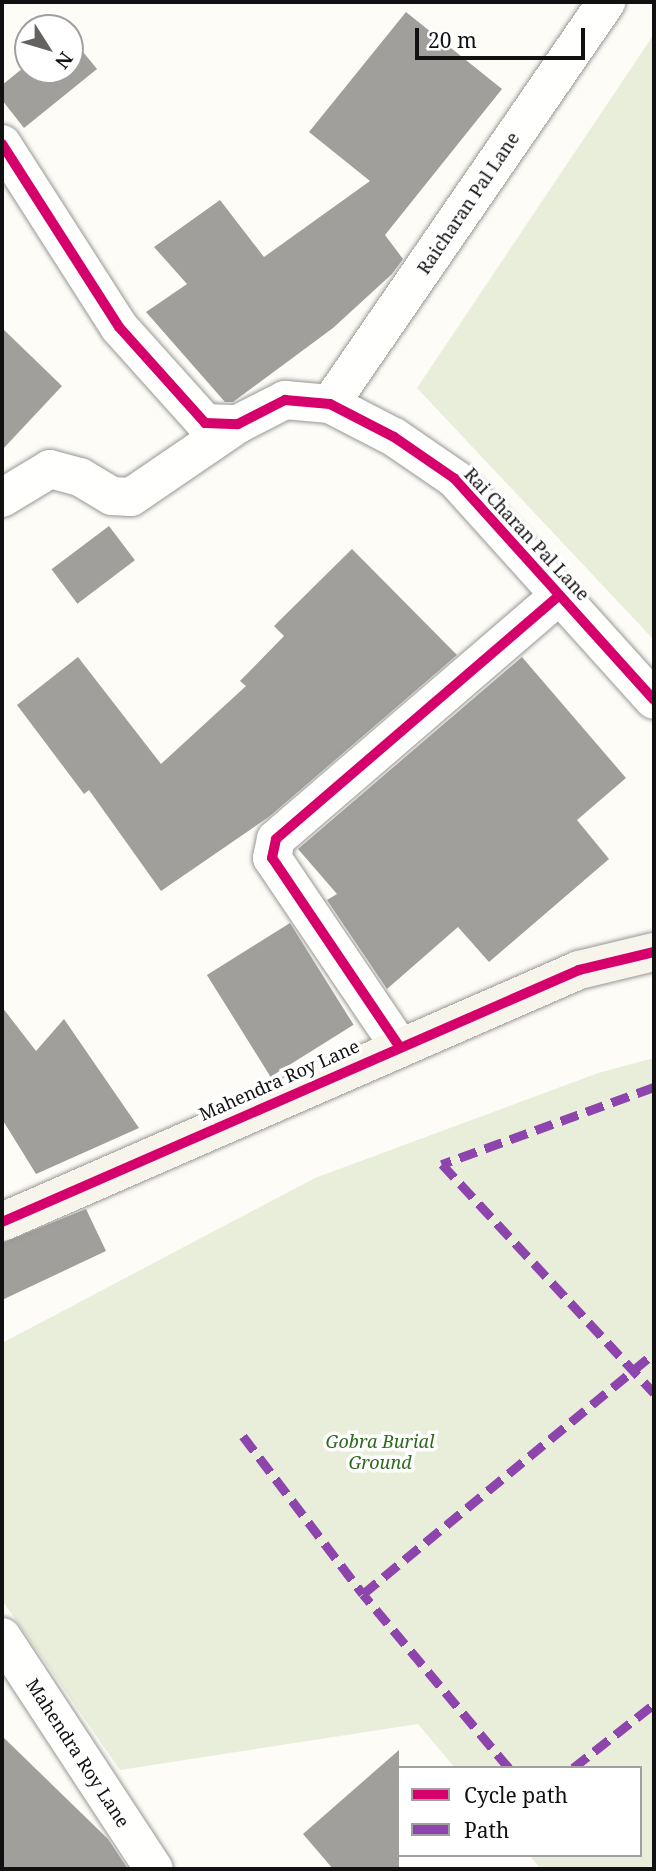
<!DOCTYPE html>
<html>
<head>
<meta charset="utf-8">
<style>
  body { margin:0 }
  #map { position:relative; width:656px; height:1871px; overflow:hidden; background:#fdfcf7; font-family:"Noto Serif",serif }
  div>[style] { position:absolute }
  .cemetery>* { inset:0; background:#e9eedb }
  .building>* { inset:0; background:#a19f9c; transform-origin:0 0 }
  .roads { filter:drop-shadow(0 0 2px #979795) drop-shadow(0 0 2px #979795) }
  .street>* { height:38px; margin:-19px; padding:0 19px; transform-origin:19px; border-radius:19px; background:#fffffe }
  .secondary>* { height:38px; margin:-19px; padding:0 19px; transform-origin:19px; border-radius:19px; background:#f6f4eb }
  .quiet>* { height:9px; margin-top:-4.5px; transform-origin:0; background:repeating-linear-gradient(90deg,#8e44ad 0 18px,transparent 0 27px) }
  .cycleway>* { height:10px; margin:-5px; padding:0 5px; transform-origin:5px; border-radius:5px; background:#d6006c }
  span { translate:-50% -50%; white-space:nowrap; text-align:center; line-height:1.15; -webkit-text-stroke:7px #fff; paint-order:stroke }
  .street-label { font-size:18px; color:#111 }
  .park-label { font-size:18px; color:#2f6b1f; font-style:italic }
  .frame { position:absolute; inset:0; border:4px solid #111; pointer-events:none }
  .legend { position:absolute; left:397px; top:1766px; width:245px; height:91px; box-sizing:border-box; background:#fff; border:2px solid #a0a0a0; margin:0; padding:9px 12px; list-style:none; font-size:21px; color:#111 }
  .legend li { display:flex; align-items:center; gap:14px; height:35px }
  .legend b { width:35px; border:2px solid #a0a0a0 }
  .north { position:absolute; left:14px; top:14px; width:70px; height:70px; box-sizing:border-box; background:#fff; border:2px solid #a0a0a0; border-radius:50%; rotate:127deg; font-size:19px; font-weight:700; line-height:28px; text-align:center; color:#111 }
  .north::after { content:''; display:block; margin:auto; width:24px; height:32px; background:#646362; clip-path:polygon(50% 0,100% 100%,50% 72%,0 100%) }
  .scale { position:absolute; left:415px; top:28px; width:170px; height:32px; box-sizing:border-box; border:4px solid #111; border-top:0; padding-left:9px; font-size:21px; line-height:24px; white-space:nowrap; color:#111; -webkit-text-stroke:5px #fff; paint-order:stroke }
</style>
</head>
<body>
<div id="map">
  <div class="cemetery">
    <div style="clip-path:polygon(654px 34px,654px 640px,417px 388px)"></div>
    <div style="clip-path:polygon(654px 1058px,654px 1869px,541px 1869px,529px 1855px,640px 1855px,640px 1768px,455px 1768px,418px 1724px,120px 1770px,2px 1600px,2px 1343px,315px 1178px,598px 1073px)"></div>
  </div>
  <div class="building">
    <div style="clip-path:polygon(406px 12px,502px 89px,385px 235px,403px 259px,392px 274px,333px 328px,233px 402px,225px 402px,146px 312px,187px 284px,154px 247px,220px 200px,264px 257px,370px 181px,309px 132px)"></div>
    <div style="clip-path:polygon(70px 36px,97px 69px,24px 128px,2px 100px,2px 85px,28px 64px,28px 70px,70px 70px)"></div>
    <div style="clip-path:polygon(2px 328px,62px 386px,2px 450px)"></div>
    <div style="left:109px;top:526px;width:43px;height:72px;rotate:53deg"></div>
    <div style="clip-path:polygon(352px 549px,457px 655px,270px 816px,161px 891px,89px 790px,84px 794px,17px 705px,78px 657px,161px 764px,246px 686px,240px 681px,284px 636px,274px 626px)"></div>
    <div style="clip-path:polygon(522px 657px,626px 778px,577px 820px,609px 859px,489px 962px,458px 927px,387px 989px,327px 900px,337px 894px,298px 849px)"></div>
    <div style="left:290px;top:923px;width:120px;height:98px;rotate:58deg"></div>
    <div style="clip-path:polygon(2px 1007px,36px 1051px,64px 1019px,139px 1128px,36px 1174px,2px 1119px)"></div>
    <div style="clip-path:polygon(86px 1209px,106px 1251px,2px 1300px,2px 1243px)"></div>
    <div style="clip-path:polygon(2px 1736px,108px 1839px,128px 1869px,2px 1869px)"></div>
    <div style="clip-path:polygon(399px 1750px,399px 1869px,333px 1869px,303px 1834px)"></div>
  </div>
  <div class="roads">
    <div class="street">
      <div style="left:2px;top:144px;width:217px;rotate:57.4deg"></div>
      <div style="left:119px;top:327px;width:129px;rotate:48.1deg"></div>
      <div style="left:205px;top:423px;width:33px;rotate:2deg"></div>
      <div style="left:238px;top:424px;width:53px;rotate:-27.1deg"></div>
      <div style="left:285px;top:400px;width:45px;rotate:5.1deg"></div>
      <div style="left:330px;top:404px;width:72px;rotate:27.3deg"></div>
      <div style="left:394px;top:437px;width:74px;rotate:34.5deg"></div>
      <div style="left:455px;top:479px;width:297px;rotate:48deg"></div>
      <div style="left:330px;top:404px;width:488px;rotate:-55.5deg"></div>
      <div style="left:2px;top:498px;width:56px;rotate:-31.1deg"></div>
      <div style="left:50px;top:469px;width:31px;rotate:15deg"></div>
      <div style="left:80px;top:477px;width:37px;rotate:31deg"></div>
      <div style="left:112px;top:496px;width:19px;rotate:3deg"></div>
      <div style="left:131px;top:497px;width:130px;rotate:-34.3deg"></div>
      <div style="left:399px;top:1046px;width:227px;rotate:-124deg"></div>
      <div style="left:272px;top:858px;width:19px;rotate:-78deg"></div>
      <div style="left:276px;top:839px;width:373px;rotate:-40.7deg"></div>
      <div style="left:2px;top:1637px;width:277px;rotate:56.8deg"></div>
    </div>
    <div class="secondary">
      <div style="left:2px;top:1222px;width:630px;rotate:-23.59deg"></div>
      <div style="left:579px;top:970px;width:77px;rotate:-13.5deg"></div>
    </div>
  </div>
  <div class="quiet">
    <div style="left:654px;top:1087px;width:226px;rotate:160deg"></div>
    <div style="left:442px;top:1164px;width:312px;rotate:47.2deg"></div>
    <div style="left:243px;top:1436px;width:198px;rotate:52.8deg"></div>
    <div style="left:509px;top:1768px;width:227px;rotate:-130deg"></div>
    <div style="left:363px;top:1594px;width:378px;rotate:-39.6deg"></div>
    <div style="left:573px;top:1768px;width:103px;rotate:-38.3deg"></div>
  </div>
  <div class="cycleway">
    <div style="left:2px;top:144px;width:217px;rotate:57.4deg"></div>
    <div style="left:119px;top:327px;width:129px;rotate:48.1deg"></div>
    <div style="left:205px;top:423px;width:33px;rotate:2deg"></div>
    <div style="left:238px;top:424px;width:53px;rotate:-27.1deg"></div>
    <div style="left:285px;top:400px;width:45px;rotate:5.1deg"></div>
    <div style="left:330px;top:404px;width:72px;rotate:27.3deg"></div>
    <div style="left:394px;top:437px;width:74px;rotate:34.5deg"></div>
    <div style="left:455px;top:479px;width:297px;rotate:48deg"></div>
    <div style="left:399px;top:1046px;width:227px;rotate:-124deg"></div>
    <div style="left:272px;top:858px;width:19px;rotate:-78deg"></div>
    <div style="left:276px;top:839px;width:373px;rotate:-40.7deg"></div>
    <div style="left:2px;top:1222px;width:630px;rotate:-23.59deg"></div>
    <div style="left:579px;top:970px;width:77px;rotate:-13.5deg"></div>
  </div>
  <div class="street-label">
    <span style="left:468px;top:203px;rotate:-56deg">Raicharan Pal Lane</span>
    <span style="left:527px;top:534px;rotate:47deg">Rai Charan Pal Lane</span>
    <span style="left:279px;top:1080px;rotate:-24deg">Mahendra Roy Lane</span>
    <span style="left:78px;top:1753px;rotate:57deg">Mahendra Roy Lane</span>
  </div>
  <div class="park-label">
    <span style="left:380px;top:1452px">Gobra Burial<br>Ground</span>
  </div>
  <div class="frame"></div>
  <ul class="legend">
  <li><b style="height:9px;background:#d6006c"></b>Cycle path</li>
  <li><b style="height:9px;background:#8e44ad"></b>Path</li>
  </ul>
  <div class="north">N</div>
  <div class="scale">20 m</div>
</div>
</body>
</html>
